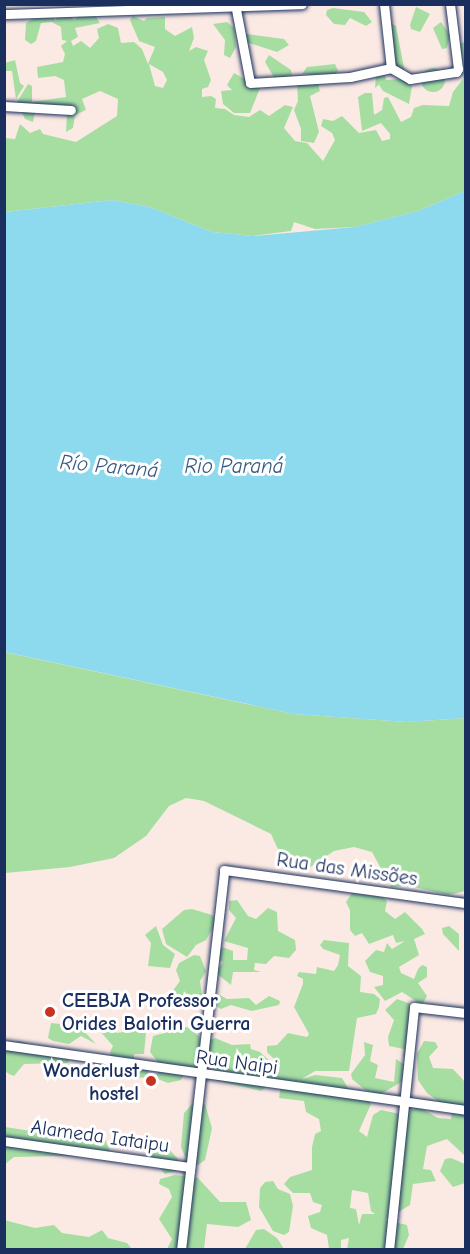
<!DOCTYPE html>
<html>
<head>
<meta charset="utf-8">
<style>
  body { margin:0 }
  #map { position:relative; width:470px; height:1254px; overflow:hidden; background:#fbeae4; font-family:"Comic Neue",sans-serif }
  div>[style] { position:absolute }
  .green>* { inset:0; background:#a6dea2 }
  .round { border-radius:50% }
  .water>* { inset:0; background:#8dd9ed }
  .roads { filter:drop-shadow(0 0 2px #1b2f5e) drop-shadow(0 0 2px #1b2f5e) }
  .minor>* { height:9px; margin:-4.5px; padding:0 4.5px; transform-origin:4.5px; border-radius:4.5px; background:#fff }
  .dots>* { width:16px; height:16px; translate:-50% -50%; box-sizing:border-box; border:3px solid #fff; border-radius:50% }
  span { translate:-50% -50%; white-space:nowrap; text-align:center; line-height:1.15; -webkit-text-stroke:6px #fff; paint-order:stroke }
  .street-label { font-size:20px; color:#1b2f5e }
  .poi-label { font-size:20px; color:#1b2f5e; font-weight:700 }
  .left { translate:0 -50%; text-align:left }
  .right { translate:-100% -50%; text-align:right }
  .water-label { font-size:21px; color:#385a82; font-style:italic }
  .frame { position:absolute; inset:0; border:6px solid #1b2f5e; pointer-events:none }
</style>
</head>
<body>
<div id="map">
  <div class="green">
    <div style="clip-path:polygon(416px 7px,430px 14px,420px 32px,411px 29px,410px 25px)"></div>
    <div style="clip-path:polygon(333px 8px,364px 12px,372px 22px,366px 26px,350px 18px,345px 25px,334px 24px,326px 15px,327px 10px)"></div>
    <div style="clip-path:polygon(evenodd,43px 13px,51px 14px,56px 21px,57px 16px,68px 13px,74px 20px,80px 15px,94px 14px,100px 23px,75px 28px,78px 37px,71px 41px,73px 46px,81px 41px,90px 48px,99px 38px,97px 29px,108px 24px,118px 28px,121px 43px,134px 42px,142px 49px,148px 64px,155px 47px,139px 41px,130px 20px,133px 16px,144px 21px,147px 18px,165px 17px,165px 29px,175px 36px,192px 27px,194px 38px,189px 51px,196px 47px,208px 51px,204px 60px,211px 80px,208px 87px,202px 89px,202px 97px,211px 96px,216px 99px,215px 108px,225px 109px,234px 115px,249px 117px,260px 110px,269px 116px,285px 105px,293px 107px,284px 128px,295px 141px,307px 143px,323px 161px,335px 140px,332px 133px,321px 126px,323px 119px,333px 121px,342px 116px,359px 133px,376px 130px,382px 141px,390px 139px,390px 134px,381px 123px,362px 131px,358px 97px,365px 93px,372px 93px,374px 115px,382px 110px,384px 98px,388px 97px,401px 122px,411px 117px,414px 108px,423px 105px,449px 106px,453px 92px,463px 79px,457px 52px,461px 43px,465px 42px,465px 191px,418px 211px,355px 227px,315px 229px,294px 222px,291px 231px,253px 236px,212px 232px,150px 207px,112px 200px,5px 212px,5px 138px,15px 139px,20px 124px,30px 133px,40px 129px,43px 134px,76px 142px,117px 116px,118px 99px,100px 91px,82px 99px,86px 110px,75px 115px,73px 128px,66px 132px,67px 114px,35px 112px,33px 122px,25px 119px,17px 102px,28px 84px,32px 86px,32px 102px,66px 97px,64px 80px,55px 76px,38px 78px,37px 67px,63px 62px,65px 54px,61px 46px,67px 41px,62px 40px,61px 27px,52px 22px,41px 23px,36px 41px,31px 44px,25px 40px,26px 23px,43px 13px,149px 64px,163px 72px,167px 80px,163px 88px,155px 86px,149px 64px)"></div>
    <div style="clip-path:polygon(227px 22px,234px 28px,236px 47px,230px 58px,224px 55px,225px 40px,213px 24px)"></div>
    <div style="clip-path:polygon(389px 22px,396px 26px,405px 73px,399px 71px,395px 61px)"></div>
    <div style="clip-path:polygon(441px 22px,450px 35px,447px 48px,442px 49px,433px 28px)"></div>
    <div style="clip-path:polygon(246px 34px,284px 39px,289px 45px,277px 52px,246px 42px)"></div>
    <div style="clip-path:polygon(269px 55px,291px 70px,292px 76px,275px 79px,265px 62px)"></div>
    <div style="clip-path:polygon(15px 60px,20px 83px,24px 86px,16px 99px,12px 71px,4px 71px,5px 63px)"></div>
    <div style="clip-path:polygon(335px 64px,338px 71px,334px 76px,302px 74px,307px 67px)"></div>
    <div class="round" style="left:421px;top:68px;width:24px;height:24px"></div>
    <div style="clip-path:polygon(234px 73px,260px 88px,250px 113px,234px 113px,223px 104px,221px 91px,232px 90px,227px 85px)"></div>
    <div style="clip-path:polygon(385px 75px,386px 80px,402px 79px,412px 86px,409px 104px,383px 91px,379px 85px,383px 81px,375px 88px,376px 76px)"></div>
    <div style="clip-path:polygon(297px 83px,318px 84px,320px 91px,310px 96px,319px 132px,314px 143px,301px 141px,301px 129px,294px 110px,298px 101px)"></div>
    <div style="clip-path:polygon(4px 652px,294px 714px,407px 722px,465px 718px,465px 891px,448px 895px,410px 886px,391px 887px,372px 852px,354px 847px,334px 851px,306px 870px,287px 869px,271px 834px,204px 801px,186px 798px,169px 806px,146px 836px,114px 858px,70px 867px,5px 873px)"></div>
    <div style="clip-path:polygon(352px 893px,382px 897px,387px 901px,385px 911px,395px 919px,405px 912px,422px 929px,425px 934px,414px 939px,419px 955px,399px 967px,401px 973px,414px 979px,418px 969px,422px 965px,427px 967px,427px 977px,418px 983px,427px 996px,422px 1005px,402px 992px,385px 1001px,374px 987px,383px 985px,383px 976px,370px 972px,365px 961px,376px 950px,384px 952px,387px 943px,392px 949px,405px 941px,396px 943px,393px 935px,369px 944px,362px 933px,355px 936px,350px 930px,350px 910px,346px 902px)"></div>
    <div style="clip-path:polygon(237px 900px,248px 916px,256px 919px,268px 908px,277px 912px,278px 931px,295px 940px,296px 950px,289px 958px,274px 956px,266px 964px,255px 963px,254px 970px,261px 972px,233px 972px,231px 985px,216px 973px,223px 962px,217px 959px,222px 947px,233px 951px,233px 960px,247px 960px,248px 948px,224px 941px,236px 918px,229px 910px,229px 901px)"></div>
    <div style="clip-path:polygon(192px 909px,212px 915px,217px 921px,206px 940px,196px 945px,187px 957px,166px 944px,162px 929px,184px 910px)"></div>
    <div style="clip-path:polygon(156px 926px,163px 945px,175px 954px,170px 968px,148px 966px,151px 943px,145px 935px)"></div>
    <div style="clip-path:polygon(449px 926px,459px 934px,459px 951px,443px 934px,442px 928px)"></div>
    <div style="clip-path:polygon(evenodd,324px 940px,349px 943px,348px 966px,361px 976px,360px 992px,374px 994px,380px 999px,379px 1007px,376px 1014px,357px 1018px,349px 1071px,315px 1071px,302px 1079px,315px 1075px,342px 1078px,348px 1088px,364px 1093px,371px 1104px,359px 1131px,367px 1137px,373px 1115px,381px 1110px,400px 1114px,419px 1107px,438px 1118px,451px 1119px,452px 1111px,427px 1093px,418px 1080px,417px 1054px,424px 1041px,435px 1042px,438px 1047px,429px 1057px,433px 1068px,453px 1069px,465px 1082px,465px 1156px,447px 1139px,427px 1146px,423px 1169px,431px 1170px,436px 1181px,413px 1184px,410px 1205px,385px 1220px,407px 1225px,409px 1235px,403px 1249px,347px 1249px,349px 1238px,341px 1240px,341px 1249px,329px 1249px,327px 1235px,311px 1228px,308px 1216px,320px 1212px,322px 1205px,313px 1202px,310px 1193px,293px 1193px,284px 1184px,290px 1177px,312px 1170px,312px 1147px,315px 1134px,321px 1131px,319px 1119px,306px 1112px,304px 1101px,279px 1098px,281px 1084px,273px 1082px,261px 1091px,215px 1080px,213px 1069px,202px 1057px,197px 1066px,186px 1069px,181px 1080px,168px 1083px,155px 1078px,161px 1066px,150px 1052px,153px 1036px,187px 1027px,199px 1036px,201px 1045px,215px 1038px,232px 1045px,250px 1044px,251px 1049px,260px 1052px,276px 1067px,275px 1073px,279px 1072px,280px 1065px,267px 1052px,267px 1046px,277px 1045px,288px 1033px,307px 1037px,309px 1034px,294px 1007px,303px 984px,303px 979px,297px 976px,299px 972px,316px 974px,317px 967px,334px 971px,338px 965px,340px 955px,323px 949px,320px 945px,324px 940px,352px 1190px,368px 1193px,371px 1211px,375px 1214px,362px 1214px,359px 1225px,356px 1209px,350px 1208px,352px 1190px)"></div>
    <div style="clip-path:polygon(194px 955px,200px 956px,206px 971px,200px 981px,203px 1002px,193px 1001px,184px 991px,180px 1006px,167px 1008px,166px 1000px,180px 981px,176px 970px,179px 963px)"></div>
    <div style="clip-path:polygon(218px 994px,227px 999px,249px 998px,256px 1005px,269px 996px,280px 1001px,279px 1005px,252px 1011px,231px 1005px,221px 1009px,211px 1003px)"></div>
    <div style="clip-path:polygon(397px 999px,411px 1004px,406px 1056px,403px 1057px,404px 1049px,389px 1046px,388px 1037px,394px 1020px,385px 1010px)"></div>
    <div style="clip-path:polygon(51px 1023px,79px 1026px,96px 1044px,81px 1036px,69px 1044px,53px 1041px,48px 1038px)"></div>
    <div style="clip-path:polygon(106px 1024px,117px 1033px,136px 1030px,146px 1033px,144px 1054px,134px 1054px,134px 1059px,150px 1066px,147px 1078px,117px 1076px,110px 1052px,113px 1046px,99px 1030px)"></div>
    <div style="clip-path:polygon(20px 1041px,69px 1057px,68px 1063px,24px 1064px,14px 1076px,9px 1074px,5px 1071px,4px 1042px)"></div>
    <div style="clip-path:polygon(364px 1042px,373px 1045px,370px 1061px,378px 1065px,375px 1078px,394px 1082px,396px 1059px,405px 1065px,403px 1081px,379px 1095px,365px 1090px,352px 1079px,351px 1074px,365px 1055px)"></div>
    <div style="clip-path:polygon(194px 1102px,205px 1104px,212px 1128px,205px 1160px,198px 1165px,186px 1159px,181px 1147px,184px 1113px)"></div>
    <div style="clip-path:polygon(5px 1127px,64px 1136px,99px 1136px,105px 1139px,110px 1151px,106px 1155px,14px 1157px,5px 1164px)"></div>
    <div style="clip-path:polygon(170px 1142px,167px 1147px,178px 1159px,178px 1170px,165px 1174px,145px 1150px,149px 1142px)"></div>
    <div style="clip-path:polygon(451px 1158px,465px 1164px,465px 1183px,453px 1187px,440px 1171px,445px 1159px)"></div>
    <div style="clip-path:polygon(175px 1175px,198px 1178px,220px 1202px,246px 1202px,251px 1220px,238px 1227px,207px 1224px,204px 1249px,167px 1249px,172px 1239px,159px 1219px,172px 1197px,169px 1189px,159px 1184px,160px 1179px)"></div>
    <div style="clip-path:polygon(273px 1181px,278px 1189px,290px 1194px,293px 1206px,289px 1232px,284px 1235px,273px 1231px,259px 1207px,260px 1188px,265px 1182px)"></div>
    <div style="clip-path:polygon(4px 1220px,35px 1228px,54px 1225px,62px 1233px,89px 1237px,102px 1230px,108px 1238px,127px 1243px,132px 1249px,5px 1249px)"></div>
    <div style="clip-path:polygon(264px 1229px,277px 1238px,284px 1249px,245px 1249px,256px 1230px)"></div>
  </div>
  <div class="water">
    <div style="clip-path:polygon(465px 191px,465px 718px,407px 722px,294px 714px,5px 652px,5px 212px,112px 200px,150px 207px,212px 232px,253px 236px,355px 227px,418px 211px)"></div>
  </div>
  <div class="roads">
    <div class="minor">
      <div style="left:235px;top:4px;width:80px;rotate:79.2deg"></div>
      <div style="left:250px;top:83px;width:100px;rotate:-3.4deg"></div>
      <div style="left:350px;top:77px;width:42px;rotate:-12.4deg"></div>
      <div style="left:384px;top:4px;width:64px;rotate:83.8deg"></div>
      <div style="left:391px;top:68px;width:22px;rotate:30deg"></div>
      <div style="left:410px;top:79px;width:47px;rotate:-8.7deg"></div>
      <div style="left:456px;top:72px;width:4px;rotate:-56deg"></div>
      <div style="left:458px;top:69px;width:65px;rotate:-97deg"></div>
      <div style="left:4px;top:14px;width:298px;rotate:-1.9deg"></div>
      <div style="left:4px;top:106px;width:67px;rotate:3.4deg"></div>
      <div style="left:4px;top:1045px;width:467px;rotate:8deg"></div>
      <div style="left:4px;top:1141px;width:188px;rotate:8deg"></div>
      <div style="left:181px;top:1250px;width:382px;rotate:-83.5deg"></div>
      <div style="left:224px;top:870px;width:244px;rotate:7.8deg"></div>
      <div style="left:389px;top:1250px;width:244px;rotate:-84.1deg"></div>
      <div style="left:414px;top:1007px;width:52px;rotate:6.6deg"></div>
    </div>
  </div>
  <div class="dots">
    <div style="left:50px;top:1012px;background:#c8321e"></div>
    <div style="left:151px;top:1081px;background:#c8321e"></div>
  </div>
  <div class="street-label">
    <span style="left:347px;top:869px;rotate:8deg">Rua das Missões</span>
    <span style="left:237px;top:1062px;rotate:8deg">Rua Naipi</span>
    <span style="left:100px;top:1136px;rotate:8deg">Alameda Iataipu</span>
  </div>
  <div class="poi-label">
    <span class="left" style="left:62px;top:1012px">CEEBJA Professor<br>Orides Balotin Guerra</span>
    <span class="right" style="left:139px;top:1082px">Wonderlust<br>hostel</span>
  </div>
  <div class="water-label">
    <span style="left:109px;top:466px;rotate:5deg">Río Paraná</span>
    <span style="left:234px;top:466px">Rio Paraná</span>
  </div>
  <div class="frame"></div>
</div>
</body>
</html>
